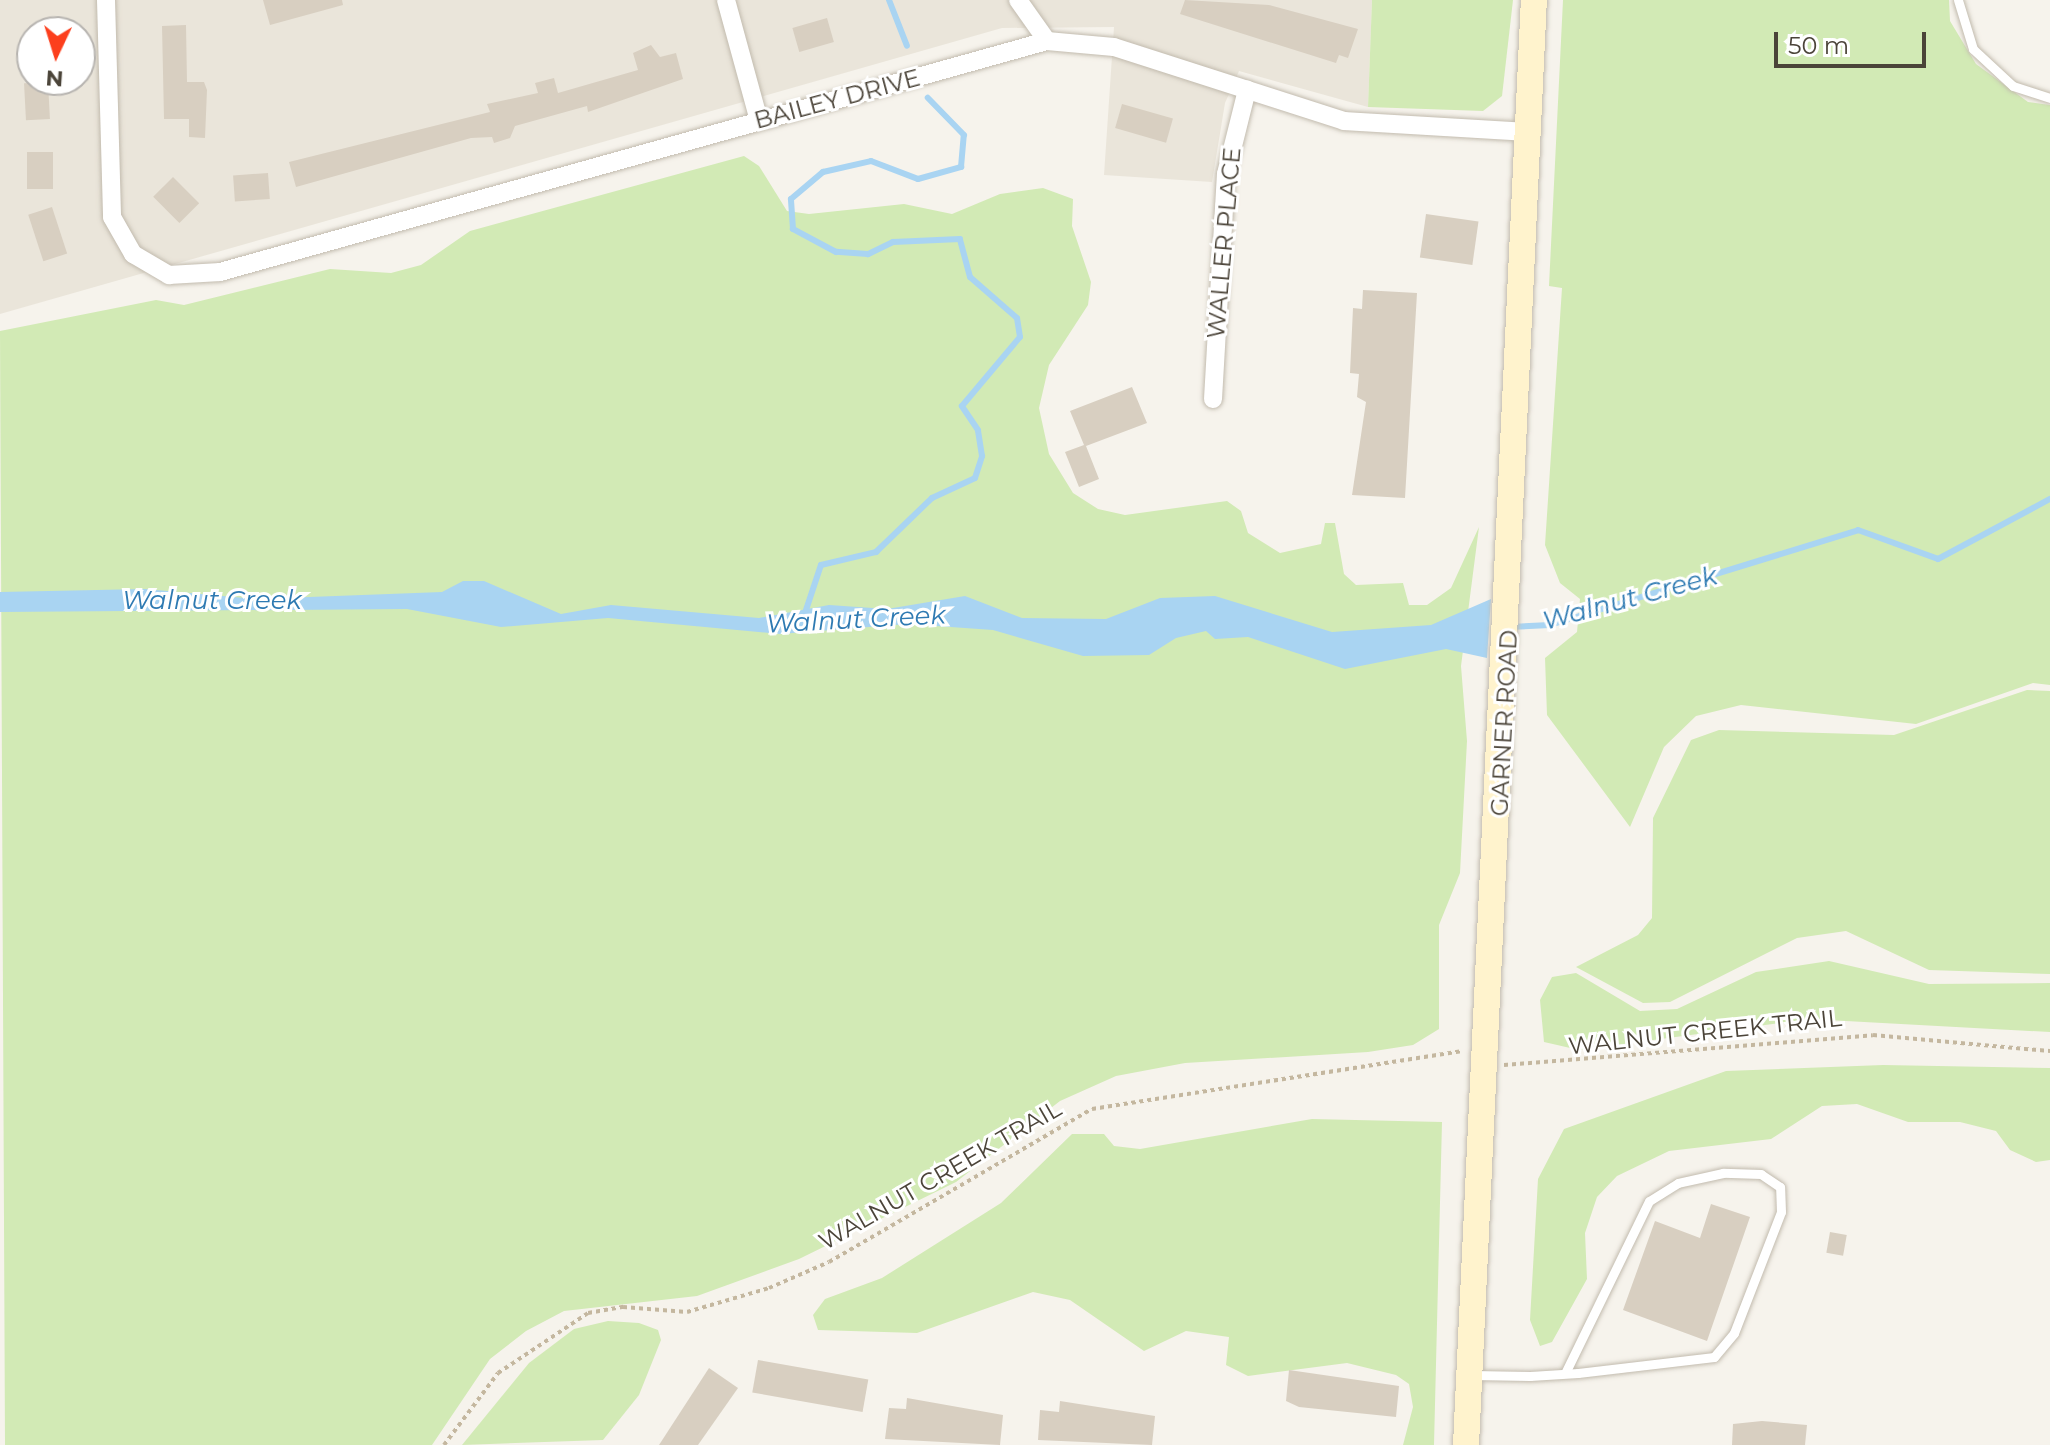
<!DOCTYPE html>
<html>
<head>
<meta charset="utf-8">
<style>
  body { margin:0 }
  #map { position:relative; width:2050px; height:1445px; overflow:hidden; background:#f6f3ec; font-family:Montserrat,sans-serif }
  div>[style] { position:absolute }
  .residential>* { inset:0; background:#eae5da }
  .green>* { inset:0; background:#d2eab5 }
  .water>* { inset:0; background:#a9d4f2 }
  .stream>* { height:6px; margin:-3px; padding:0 3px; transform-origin:3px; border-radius:3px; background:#a9d4f2 }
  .building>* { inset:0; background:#d8cfc1; transform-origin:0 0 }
  .path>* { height:4px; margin-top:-2px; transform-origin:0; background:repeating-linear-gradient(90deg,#c4b79f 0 4px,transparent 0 8px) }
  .roads { filter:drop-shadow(0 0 2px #c2bbae) drop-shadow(0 0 2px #c2bbae) }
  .service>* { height:9px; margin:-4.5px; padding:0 4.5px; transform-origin:4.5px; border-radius:4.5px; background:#fff }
  .minor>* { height:18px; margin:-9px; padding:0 9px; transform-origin:9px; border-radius:9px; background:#fff }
  .secondary>* { height:26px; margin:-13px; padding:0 13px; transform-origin:13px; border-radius:13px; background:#fff3cd }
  span { translate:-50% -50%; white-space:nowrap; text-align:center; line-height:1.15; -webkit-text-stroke:6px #fff; paint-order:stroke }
  .street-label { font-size:24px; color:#4b4439 }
  .water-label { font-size:26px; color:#2e7ab2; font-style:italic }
  .north { position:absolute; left:16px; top:16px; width:80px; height:80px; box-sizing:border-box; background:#fff; border:2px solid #b7b4b0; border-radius:50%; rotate:184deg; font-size:22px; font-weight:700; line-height:32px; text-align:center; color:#4b4439 }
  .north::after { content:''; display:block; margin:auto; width:28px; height:36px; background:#fc3f1d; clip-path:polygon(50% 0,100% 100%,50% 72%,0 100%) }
  .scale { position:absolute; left:1774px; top:32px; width:152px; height:36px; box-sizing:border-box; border:4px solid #4b4439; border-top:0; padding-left:10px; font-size:24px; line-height:28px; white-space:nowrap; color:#4b4439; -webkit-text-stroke:6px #fff; paint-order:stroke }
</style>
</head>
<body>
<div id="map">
  <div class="residential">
    <div style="clip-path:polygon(evenodd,0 0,1372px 0,1368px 107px,1239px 71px,1225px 103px,1212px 182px,1104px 175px,1114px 27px,1002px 28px,0 314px,0 0,32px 32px,80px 32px,80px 80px,32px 80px,32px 32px)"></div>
  </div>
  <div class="green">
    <div style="clip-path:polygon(1372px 0,1513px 0,1502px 96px,1483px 111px,1368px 107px)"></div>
    <div style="clip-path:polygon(1563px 0,1949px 0,1950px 21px,1976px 64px,2028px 102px,2050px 105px,2050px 685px,2033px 683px,1916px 724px,1741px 705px,1696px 716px,1664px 747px,1630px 827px,1547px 715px,1545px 658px,1577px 632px,1580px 599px,1560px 583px,1545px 545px,1562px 288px,1549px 286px)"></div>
    <div style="clip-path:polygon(744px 156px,759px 166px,787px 211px,809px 214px,904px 204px,952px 214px,1000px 194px,1043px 188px,1073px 199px,1072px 226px,1091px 282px,1088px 305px,1049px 365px,1039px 408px,1049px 454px,1073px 493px,1098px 509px,1125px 515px,1227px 501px,1241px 511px,1248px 533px,1280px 553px,1321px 544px,1325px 523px,1335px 523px,1344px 574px,1356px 585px,1403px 583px,1409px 605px,1427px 605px,1451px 588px,1479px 527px,1461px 666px,1467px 741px,1460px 873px,1439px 925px,1439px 1029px,1413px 1045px,1368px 1052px,1185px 1063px,1116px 1076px,1060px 1101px,956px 1182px,799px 1259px,697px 1296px,564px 1311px,526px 1331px,490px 1359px,432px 1445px,5px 1445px,0 331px,156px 300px,184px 305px,330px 269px,391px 273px,421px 265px,470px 231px)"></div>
    <div style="clip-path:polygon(2027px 690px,2050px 691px,2050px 974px,1929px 970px,1846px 931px,1797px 938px,1670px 1002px,1643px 1003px,1576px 967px,1638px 935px,1652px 918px,1653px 818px,1691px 740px,1719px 730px,1894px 735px)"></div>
    <div style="clip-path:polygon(1829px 961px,1929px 984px,2050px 983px,2050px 1032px,1809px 1019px,1579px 1050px,1544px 1042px,1540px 1000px,1552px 977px,1576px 973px,1640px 1011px,1677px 1009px,1756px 972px)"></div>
    <div style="clip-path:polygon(1883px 1065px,2050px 1068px,2050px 1160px,2036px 1162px,2010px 1150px,1996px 1131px,1960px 1122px,1908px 1122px,1857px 1104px,1822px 1106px,1771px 1139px,1669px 1151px,1617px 1176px,1597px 1197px,1585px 1233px,1587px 1279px,1552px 1342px,1540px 1346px,1530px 1320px,1538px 1179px,1564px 1129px,1726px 1071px)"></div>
    <div style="clip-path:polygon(1312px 1119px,1442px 1122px,1434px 1445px,1403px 1445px,1413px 1407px,1409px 1384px,1396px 1375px,1347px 1363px,1248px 1376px,1226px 1365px,1229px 1337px,1186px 1331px,1144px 1351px,1070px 1300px,1033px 1292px,917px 1333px,818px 1330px,813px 1315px,825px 1299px,882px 1278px,1001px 1203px,1072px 1134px,1104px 1134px,1114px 1146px,1140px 1149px)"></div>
    <div style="clip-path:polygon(608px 1321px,639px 1323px,658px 1330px,661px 1340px,639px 1395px,603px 1440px,462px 1445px,529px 1363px,574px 1329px)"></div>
  </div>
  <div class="water">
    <div style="clip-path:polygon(463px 581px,484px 581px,561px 614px,611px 605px,759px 618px,829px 605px,887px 609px,965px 596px,1022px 618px,1106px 619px,1160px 598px,1215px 596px,1332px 632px,1431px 625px,1491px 599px,1487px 658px,1446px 649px,1345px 669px,1248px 637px,1215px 639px,1206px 631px,1176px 638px,1149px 655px,1083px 656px,993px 630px,908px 624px,780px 634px,608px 618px,501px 627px,407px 609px,0 612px,0 592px,145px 589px,256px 599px,442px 592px)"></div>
  </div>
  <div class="stream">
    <div style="left:889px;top:0;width:49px;rotate:68.6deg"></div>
    <div style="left:802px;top:622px;width:60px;rotate:-71.6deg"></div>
    <div style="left:821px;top:565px;width:57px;rotate:-13.3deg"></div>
    <div style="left:876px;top:552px;width:78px;rotate:-44deg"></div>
    <div style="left:932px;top:498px;width:47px;rotate:-24.9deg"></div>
    <div style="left:975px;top:478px;width:23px;rotate:-72deg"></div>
    <div style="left:982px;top:456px;width:26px;rotate:-99deg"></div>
    <div style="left:978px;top:430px;width:29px;rotate:-124deg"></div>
    <div style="left:962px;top:406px;width:90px;rotate:-50deg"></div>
    <div style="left:1020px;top:337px;width:19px;rotate:-99deg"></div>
    <div style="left:1017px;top:318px;width:62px;rotate:-138.9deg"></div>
    <div style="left:970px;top:277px;width:39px;rotate:-105deg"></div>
    <div style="left:960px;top:239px;width:67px;rotate:177.4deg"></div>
    <div style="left:893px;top:242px;width:28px;rotate:154deg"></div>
    <div style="left:868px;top:254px;width:32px;rotate:-176deg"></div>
    <div style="left:836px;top:252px;width:49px;rotate:-151.9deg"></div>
    <div style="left:793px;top:229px;width:30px;rotate:-94deg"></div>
    <div style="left:791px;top:199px;width:42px;rotate:-40.2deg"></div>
    <div style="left:823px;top:172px;width:49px;rotate:-12.9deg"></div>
    <div style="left:871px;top:161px;width:50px;rotate:21deg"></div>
    <div style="left:918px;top:179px;width:45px;rotate:-15.6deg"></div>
    <div style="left:961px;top:167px;width:32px;rotate:-85deg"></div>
    <div style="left:964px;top:135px;width:52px;rotate:-134.2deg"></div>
    <div style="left:1509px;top:627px;width:41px;rotate:-2.8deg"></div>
    <div style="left:1550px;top:625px;width:322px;rotate:-17.1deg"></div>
    <div style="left:1858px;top:530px;width:85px;rotate:19.9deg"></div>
    <div style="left:1938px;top:559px;width:127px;rotate:-28.2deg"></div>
  </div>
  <div class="building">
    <div style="clip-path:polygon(263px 0,342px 0,343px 5px,270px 25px)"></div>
    <div style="clip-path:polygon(1185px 0,1269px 5px,1358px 29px,1348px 58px,1339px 55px,1336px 63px,1180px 14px)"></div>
    <div style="left:827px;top:18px;width:25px;height:36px;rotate:74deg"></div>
    <div style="clip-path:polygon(186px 25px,187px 82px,204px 82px,207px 90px,205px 138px,189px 137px,189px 119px,164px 119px,162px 26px)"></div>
    <div style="clip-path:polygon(651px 45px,660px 57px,676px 53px,683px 79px,588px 112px,587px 106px,515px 126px,510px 138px,494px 143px,492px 137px,471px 138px,296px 187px,289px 162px,490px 112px,487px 104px,538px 93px,535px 83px,554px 78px,558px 93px,638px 70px,633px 53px)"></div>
    <div style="left:48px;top:82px;width:37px;height:24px;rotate:87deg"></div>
    <div style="left:1122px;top:104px;width:53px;height:25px;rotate:16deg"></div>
    <div style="left:27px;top:152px;width:26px;height:37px"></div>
    <div style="left:268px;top:173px;width:26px;height:35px;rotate:86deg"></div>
    <div style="left:173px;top:177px;width:37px;height:28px;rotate:45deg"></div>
    <div style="left:52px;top:207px;width:49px;height:25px;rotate:72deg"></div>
    <div style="left:1426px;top:214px;width:53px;height:44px;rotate:8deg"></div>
    <div style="clip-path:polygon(1363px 290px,1417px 293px,1405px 498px,1352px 495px,1366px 402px,1357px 397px,1359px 374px,1350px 373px,1353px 308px,1362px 309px)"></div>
    <div style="clip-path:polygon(1132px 387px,1147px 423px,1086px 446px,1099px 479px,1079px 487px,1065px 452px,1084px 445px,1070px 411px)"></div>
    <div style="clip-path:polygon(1711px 1204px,1750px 1217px,1707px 1341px,1623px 1310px,1655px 1221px,1700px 1238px)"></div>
    <div style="left:1830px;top:1232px;width:17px;height:21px;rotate:10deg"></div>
    <div style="left:758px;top:1360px;width:112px;height:33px;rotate:10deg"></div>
    <div style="clip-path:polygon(709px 1368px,738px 1388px,698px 1445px,659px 1445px)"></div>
    <div style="clip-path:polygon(1289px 1370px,1399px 1386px,1396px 1417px,1299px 1407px,1286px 1401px)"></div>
    <div style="clip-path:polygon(907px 1398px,1003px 1415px,1000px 1445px,885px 1439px,889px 1408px,906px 1409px)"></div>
    <div style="clip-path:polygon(1060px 1401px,1155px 1416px,1152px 1445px,1038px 1440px,1040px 1410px,1059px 1412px)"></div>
    <div style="clip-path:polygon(1762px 1421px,1807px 1425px,1805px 1445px,1732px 1445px,1733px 1424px)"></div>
  </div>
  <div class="path">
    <div style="left:1504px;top:1065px;width:370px;rotate:-4.6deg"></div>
    <div style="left:1873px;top:1035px;width:178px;rotate:5.2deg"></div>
    <div style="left:444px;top:1445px;width:90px;rotate:-53.1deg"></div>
    <div style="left:498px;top:1373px;width:108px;rotate:-33.7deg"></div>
    <div style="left:588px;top:1313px;width:36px;rotate:-10deg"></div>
    <div style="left:623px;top:1307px;width:64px;rotate:4.5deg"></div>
    <div style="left:687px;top:1312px;width:85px;rotate:-16.3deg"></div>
    <div style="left:769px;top:1288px;width:65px;rotate:-23.4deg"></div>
    <div style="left:829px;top:1262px;width:304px;rotate:-30.2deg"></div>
    <div style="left:1092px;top:1109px;width:375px;rotate:-8.9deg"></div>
  </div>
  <div class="roads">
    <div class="service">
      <div style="left:1958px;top:0;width:51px;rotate:73deg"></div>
      <div style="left:1973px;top:49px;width:54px;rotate:42.8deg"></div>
      <div style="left:2013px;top:86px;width:39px;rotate:18deg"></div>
      <div style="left:1472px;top:1375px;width:58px;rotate:1deg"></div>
      <div style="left:1530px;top:1376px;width:48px;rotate:-3.6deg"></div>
      <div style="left:1578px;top:1373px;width:137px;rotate:-6.7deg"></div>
      <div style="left:1714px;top:1357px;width:31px;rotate:-50deg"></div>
      <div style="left:1734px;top:1333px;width:130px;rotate:-68.8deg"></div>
      <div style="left:1781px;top:1212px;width:25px;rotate:-92deg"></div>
      <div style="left:1780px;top:1187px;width:23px;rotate:-146deg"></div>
      <div style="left:1761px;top:1174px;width:38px;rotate:-178deg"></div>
      <div style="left:1723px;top:1173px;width:46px;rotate:167.5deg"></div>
      <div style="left:1678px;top:1183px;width:34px;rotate:148deg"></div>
      <div style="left:1649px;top:1201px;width:191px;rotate:116deg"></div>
    </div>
    <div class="minor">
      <div style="left:106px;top:0;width:217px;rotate:88.4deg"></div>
      <div style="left:112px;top:217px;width:43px;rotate:60.4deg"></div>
      <div style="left:133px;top:254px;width:42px;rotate:30.3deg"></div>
      <div style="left:169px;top:275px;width:51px;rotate:-3.4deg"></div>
      <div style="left:220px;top:272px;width:859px;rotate:-15.61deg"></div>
      <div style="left:1047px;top:41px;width:67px;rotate:5.1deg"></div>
      <div style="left:1114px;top:47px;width:242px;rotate:17.8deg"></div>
      <div style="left:1344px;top:121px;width:184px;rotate:3.4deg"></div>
      <div style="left:726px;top:0;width:125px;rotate:74.7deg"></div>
      <div style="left:1018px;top:0;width:50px;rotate:54.7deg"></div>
      <div style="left:1213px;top:399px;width:225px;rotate:-86.7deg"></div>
      <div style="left:1226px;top:174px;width:87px;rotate:-76deg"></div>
    </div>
    <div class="secondary">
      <div style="left:1466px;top:1445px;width:1447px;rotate:-87.31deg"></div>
    </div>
  </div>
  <div class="street-label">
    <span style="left:837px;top:99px;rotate:-15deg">BAILEY DRIVE</span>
    <span style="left:1224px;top:243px;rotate:-85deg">WALLER PLACE</span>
    <span style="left:1504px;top:723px;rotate:-87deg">GARNER ROAD</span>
    <span style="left:1705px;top:1032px;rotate:-6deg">WALNUT CREEK TRAIL</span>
    <span style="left:940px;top:1175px;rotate:-30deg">WALNUT CREEK TRAIL</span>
  </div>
  <div class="water-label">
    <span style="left:1630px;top:599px;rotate:-15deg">Walnut Creek</span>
    <span style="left:212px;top:601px">Walnut Creek</span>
    <span style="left:856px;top:620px;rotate:-3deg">Walnut Creek</span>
  </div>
  <div class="north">N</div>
  <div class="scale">50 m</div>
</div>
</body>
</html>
